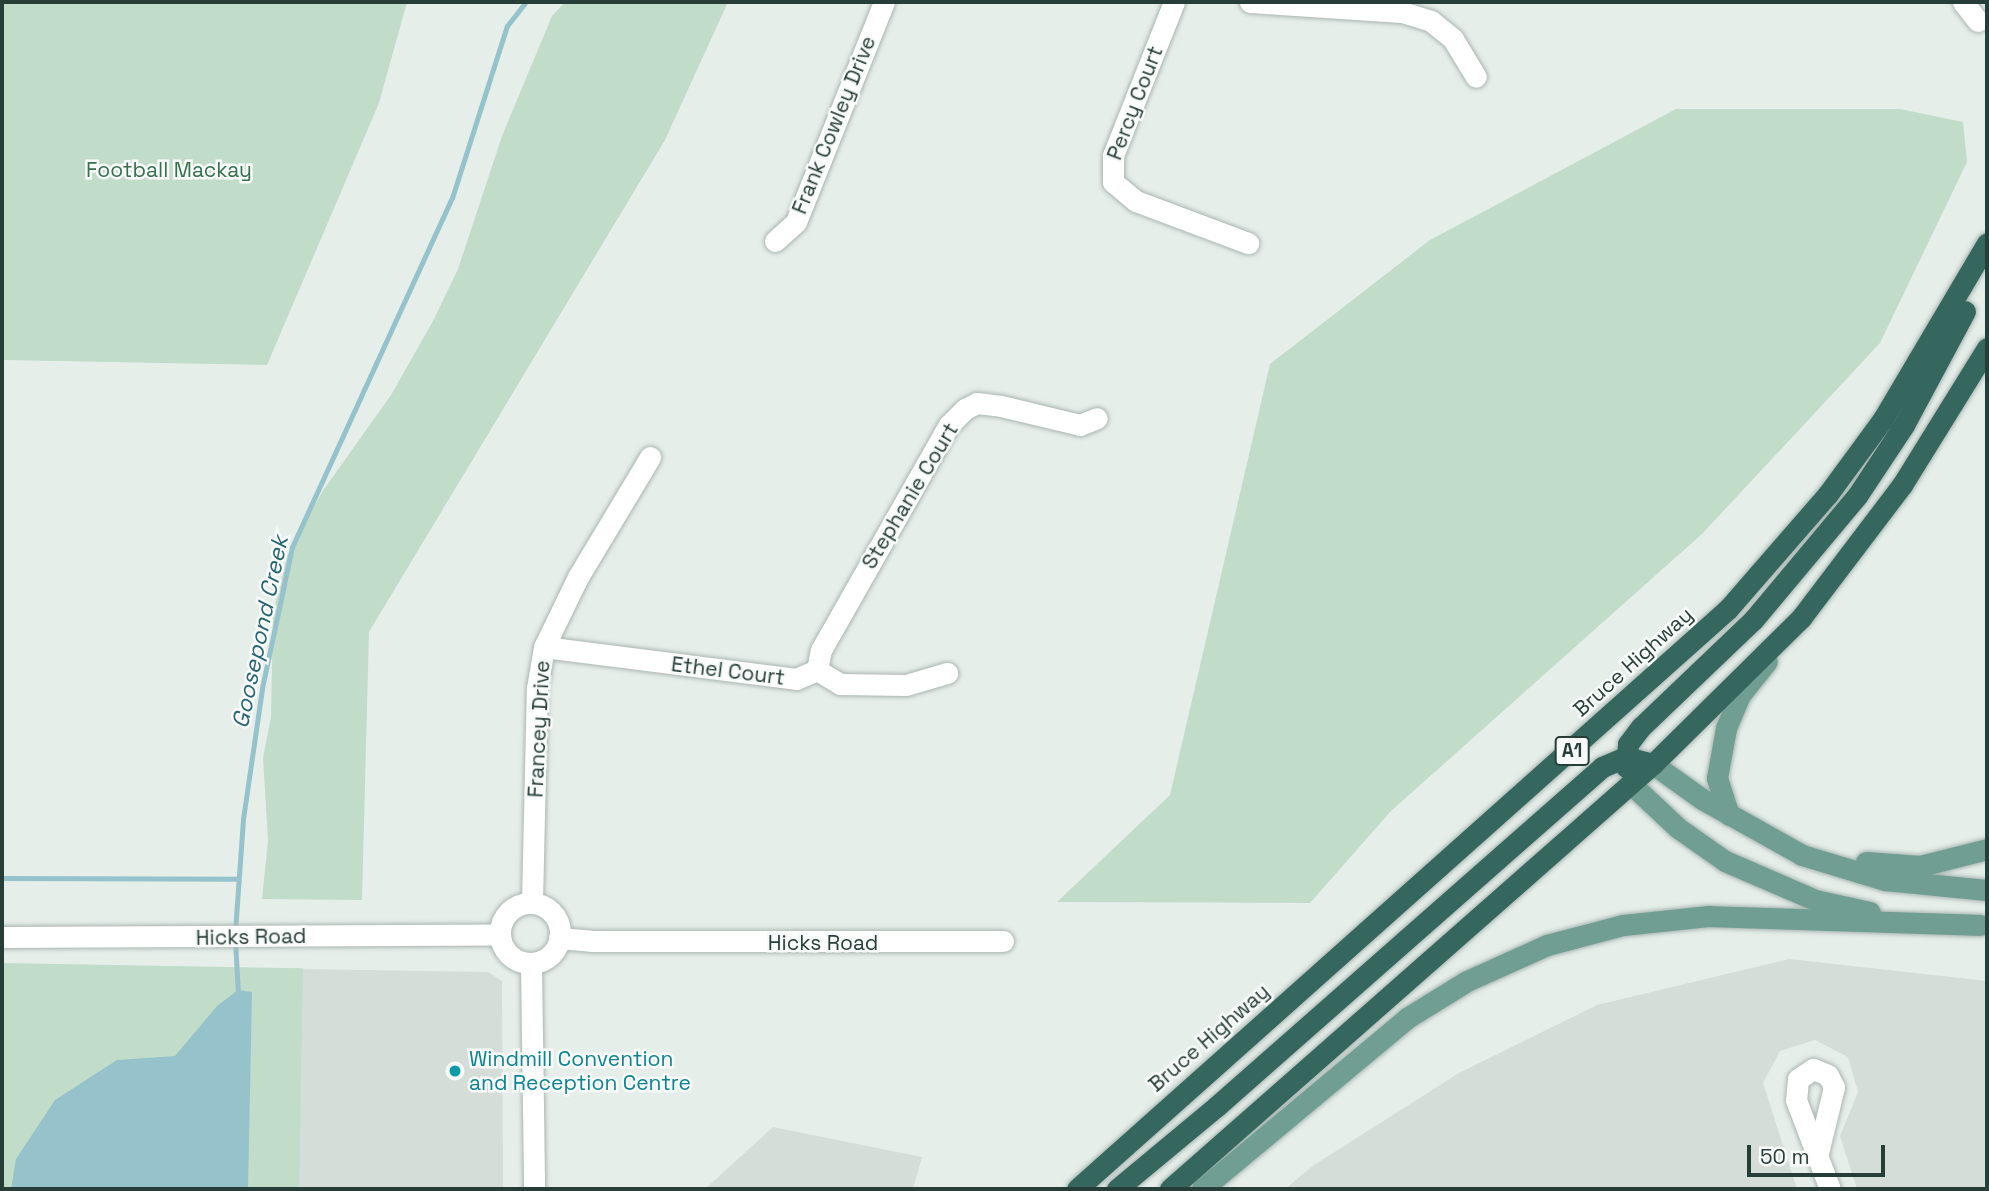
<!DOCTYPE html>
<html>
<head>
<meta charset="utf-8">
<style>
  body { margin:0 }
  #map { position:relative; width:1989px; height:1191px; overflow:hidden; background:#e6eeea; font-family:"Space Grotesk",sans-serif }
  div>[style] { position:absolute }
  .built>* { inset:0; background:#d5ddd9 }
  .green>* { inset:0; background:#c2dcca; transform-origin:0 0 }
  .water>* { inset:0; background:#96c2cb }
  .stream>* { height:5px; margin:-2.5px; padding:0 2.5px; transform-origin:2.5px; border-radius:2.5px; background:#96c2cb }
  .roads { filter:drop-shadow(0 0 2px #a9b6b1) drop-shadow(0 0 2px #a9b6b1) }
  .minor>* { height:21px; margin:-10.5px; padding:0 10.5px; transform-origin:10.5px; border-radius:10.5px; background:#fff }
  .minor>.ring { margin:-10.5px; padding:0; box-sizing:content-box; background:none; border:21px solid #fff; border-radius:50% }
  .major>* { height:21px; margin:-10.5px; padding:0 10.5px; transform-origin:10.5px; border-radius:10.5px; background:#709e93 }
  .highway>* { height:21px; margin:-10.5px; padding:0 10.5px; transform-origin:10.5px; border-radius:10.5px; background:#36675e }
  .dots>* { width:19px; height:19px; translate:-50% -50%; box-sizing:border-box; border:4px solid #f7faf9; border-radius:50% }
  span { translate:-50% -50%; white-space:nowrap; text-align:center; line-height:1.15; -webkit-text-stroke:5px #f7faf9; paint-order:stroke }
  .shield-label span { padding:2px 5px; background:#f7faf9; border:2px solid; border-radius:5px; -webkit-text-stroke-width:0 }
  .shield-label { font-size:19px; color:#273e38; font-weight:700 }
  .street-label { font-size:21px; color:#273e38 }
  .park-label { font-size:21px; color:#36704d }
  .culture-label { font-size:21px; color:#0d838f }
  .left { translate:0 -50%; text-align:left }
  .water-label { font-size:23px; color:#286573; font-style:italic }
  .frame { position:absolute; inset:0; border:4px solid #273e38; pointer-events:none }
  .scale { position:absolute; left:1747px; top:1145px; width:138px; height:32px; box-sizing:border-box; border:4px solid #273e38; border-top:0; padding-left:9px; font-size:21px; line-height:24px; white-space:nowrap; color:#273e38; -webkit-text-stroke:5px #f7faf9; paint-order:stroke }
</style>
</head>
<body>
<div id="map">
  <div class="built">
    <div style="clip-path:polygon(1789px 959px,1987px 981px,1987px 1189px,1857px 1189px,1840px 1136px,1858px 1092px,1848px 1057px,1815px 1040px,1780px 1051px,1763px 1083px,1797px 1189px,1285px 1189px,1314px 1165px,1459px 1073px,1597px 1005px)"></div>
    <div style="clip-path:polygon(303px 969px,488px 972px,502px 981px,503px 1189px,280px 1189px)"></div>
    <div style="clip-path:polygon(773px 1127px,922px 1157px,913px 1189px,705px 1189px)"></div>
  </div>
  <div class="green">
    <div style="clip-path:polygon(2px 2px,407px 2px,379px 103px,267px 365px,2px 360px)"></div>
    <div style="clip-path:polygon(565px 2px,728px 2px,665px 140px,369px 632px,362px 900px,262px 899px,268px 840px,263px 758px,271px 717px,273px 613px,287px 556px,322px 492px,391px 395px,433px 321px,458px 269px,502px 136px,552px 16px)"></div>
    <div style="clip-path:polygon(1676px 109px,1900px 109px,1963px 122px,1967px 162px,1880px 343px,1702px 534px,1391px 811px,1310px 903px,1057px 902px,1170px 795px,1270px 364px,1430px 240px)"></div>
    <div style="left:2px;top:963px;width:301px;height:226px;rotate:1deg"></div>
  </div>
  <div class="water">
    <div style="clip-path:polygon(238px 990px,252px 992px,248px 1189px,11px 1189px,16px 1159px,55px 1100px,117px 1060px,175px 1056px,217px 1006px)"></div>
  </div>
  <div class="stream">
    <div style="left:2px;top:878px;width:236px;rotate:0.2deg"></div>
    <div style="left:235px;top:931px;width:112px;rotate:-85.9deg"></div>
    <div style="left:243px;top:819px;width:132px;rotate:-81.7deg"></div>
    <div style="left:262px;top:688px;width:144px;rotate:-78deg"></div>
    <div style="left:292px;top:547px;width:384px;rotate:-65.4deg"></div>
    <div style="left:452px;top:198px;width:181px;rotate:-72.3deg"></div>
    <div style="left:507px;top:26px;width:31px;rotate:-52deg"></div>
    <div style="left:235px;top:940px;width:54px;rotate:86.8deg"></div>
  </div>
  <div class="roads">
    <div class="minor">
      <div style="left:1174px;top:2px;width:165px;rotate:111.7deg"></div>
      <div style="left:1113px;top:155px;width:27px;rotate:90deg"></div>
      <div style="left:1113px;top:182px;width:30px;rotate:40deg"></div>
      <div style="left:1136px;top:201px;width:120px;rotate:20.6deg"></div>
      <div style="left:1250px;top:2px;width:152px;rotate:3.8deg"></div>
      <div style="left:1402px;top:12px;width:30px;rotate:17deg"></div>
      <div style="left:1431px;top:21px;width:28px;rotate:39deg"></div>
      <div style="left:1453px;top:39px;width:44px;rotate:58.8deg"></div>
      <div style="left:1963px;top:2px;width:24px;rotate:52deg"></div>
      <div style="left:775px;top:241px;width:28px;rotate:-42deg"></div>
      <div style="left:796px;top:222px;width:237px;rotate:-68.2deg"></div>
      <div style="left:544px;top:647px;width:254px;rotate:7.2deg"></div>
      <div style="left:796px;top:679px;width:23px;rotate:-23deg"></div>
      <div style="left:817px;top:670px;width:27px;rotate:31deg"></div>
      <div style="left:840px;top:684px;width:66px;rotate:0.9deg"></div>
      <div style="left:906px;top:685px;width:43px;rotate:-16.3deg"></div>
      <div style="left:817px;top:670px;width:20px;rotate:-79deg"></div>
      <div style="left:821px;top:650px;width:259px;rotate:-60.4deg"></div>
      <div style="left:949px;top:425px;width:23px;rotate:-45deg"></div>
      <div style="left:965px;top:409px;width:13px;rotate:-27deg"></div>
      <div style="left:977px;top:403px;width:24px;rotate:7deg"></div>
      <div style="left:1001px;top:406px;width:81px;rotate:13.5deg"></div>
      <div style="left:1080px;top:425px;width:18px;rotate:-22deg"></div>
      <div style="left:532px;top:903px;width:215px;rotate:-88.7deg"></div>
      <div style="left:537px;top:688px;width:42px;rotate:-80.3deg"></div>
      <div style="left:544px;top:647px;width:78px;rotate:-64.1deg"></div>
      <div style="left:578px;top:577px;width:140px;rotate:-59deg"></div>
      <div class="ring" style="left:500px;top:903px;width:39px;height:39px"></div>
      <div style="left:2px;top:937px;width:498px;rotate:-0.3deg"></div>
      <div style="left:559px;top:938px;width:32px;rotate:5deg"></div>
      <div style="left:591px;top:941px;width:412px"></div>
      <div style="left:531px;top:964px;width:225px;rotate:89.2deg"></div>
      <div style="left:1818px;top:1153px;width:68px;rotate:-76.4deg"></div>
      <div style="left:1834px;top:1087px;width:13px;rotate:-117deg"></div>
      <div style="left:1828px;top:1075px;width:16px;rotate:-158deg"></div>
      <div style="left:1813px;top:1069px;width:18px;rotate:146deg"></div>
      <div style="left:1798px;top:1079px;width:21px;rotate:95deg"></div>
      <div style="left:1796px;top:1100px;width:95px;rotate:69.1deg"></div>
    </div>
    <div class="major">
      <div style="left:1653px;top:764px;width:60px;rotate:35.5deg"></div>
      <div style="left:1702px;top:799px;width:115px;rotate:29.2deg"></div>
      <div style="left:1802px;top:855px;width:87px;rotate:16.8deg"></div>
      <div style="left:1885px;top:880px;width:102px;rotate:5.6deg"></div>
      <div style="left:1630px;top:783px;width:66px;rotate:43.2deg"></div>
      <div style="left:1678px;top:828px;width:57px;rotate:35.1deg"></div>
      <div style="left:1725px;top:861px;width:98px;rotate:23.4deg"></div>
      <div style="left:1815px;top:900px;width:56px;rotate:12.3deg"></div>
      <div style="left:1729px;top:815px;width:39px;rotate:-108deg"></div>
      <div style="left:1717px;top:778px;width:51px;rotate:-79.8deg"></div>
      <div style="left:1726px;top:728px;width:36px;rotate:-67deg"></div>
      <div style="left:1740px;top:695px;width:43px;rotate:-51.5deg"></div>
      <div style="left:1866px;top:862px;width:54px;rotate:4.2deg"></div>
      <div style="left:1920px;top:866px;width:69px;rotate:-14.2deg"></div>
      <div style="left:1202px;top:1189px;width:267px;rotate:-39.8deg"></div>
      <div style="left:1407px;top:1018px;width:70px;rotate:-31.7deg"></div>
      <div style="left:1467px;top:981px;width:88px;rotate:-24.2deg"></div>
      <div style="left:1547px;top:945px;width:79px;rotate:-14.7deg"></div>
      <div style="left:1623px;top:925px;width:86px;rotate:-6deg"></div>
      <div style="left:1709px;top:916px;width:271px;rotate:1.9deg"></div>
    </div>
    <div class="highway">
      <div style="left:1626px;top:767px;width:23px;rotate:-85deg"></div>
      <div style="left:1628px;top:744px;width:21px;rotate:-53deg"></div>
      <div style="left:1641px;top:727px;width:156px;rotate:-43.7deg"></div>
      <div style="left:1754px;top:619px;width:160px;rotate:-50.1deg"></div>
      <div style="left:1857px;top:496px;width:85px;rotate:-56.5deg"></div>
      <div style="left:1904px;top:425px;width:129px;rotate:-61.8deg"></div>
      <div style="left:1077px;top:1189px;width:872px;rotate:-41.7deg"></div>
      <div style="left:1728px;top:609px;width:152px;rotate:-49deg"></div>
      <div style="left:1828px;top:494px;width:93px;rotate:-53.7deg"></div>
      <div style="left:1883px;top:419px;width:204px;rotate:-59.4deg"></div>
      <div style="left:1117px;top:1189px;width:130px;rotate:-39.7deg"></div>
      <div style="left:1217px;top:1106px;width:513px;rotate:-41.36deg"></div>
      <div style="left:1602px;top:767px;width:25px;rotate:-23deg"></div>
      <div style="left:1625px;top:757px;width:29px;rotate:14deg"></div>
      <div style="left:1170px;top:1189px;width:643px;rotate:-41.35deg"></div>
      <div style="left:1653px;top:764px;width:208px;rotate:-44.6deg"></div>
      <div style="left:1801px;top:618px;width:167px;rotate:-52.8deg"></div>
      <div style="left:1902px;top:485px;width:161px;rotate:-58.2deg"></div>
    </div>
  </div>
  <div class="dots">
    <div style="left:455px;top:1071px;background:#0f9aa8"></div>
  </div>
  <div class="shield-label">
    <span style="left:1572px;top:751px">A1</span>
  </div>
  <div class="street-label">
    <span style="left:1135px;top:103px;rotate:-69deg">Percy Court</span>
    <span style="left:834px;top:125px;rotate:-68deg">Frank Cowley Drive</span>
    <span style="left:910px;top:496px;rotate:-59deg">Stephanie Court</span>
    <span style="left:1633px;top:662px;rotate:-42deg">Bruce Highway</span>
    <span style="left:728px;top:671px;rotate:7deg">Ethel Court</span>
    <span style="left:539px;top:729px;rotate:-87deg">Francey Drive</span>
    <span style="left:251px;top:937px;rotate:-1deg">Hicks Road</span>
    <span style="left:823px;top:943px">Hicks Road</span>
    <span style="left:1209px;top:1038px;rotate:-41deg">Bruce Highway</span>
  </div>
  <div class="park-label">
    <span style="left:169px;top:170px">Football Mackay</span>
  </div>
  <div class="culture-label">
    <span class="left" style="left:469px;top:1071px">Windmill Convention<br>and Reception Centre</span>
  </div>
  <div class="water-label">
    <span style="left:260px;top:632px;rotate:-78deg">Goosepond Creek</span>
  </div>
  <div class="frame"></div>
  <div class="scale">50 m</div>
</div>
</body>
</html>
